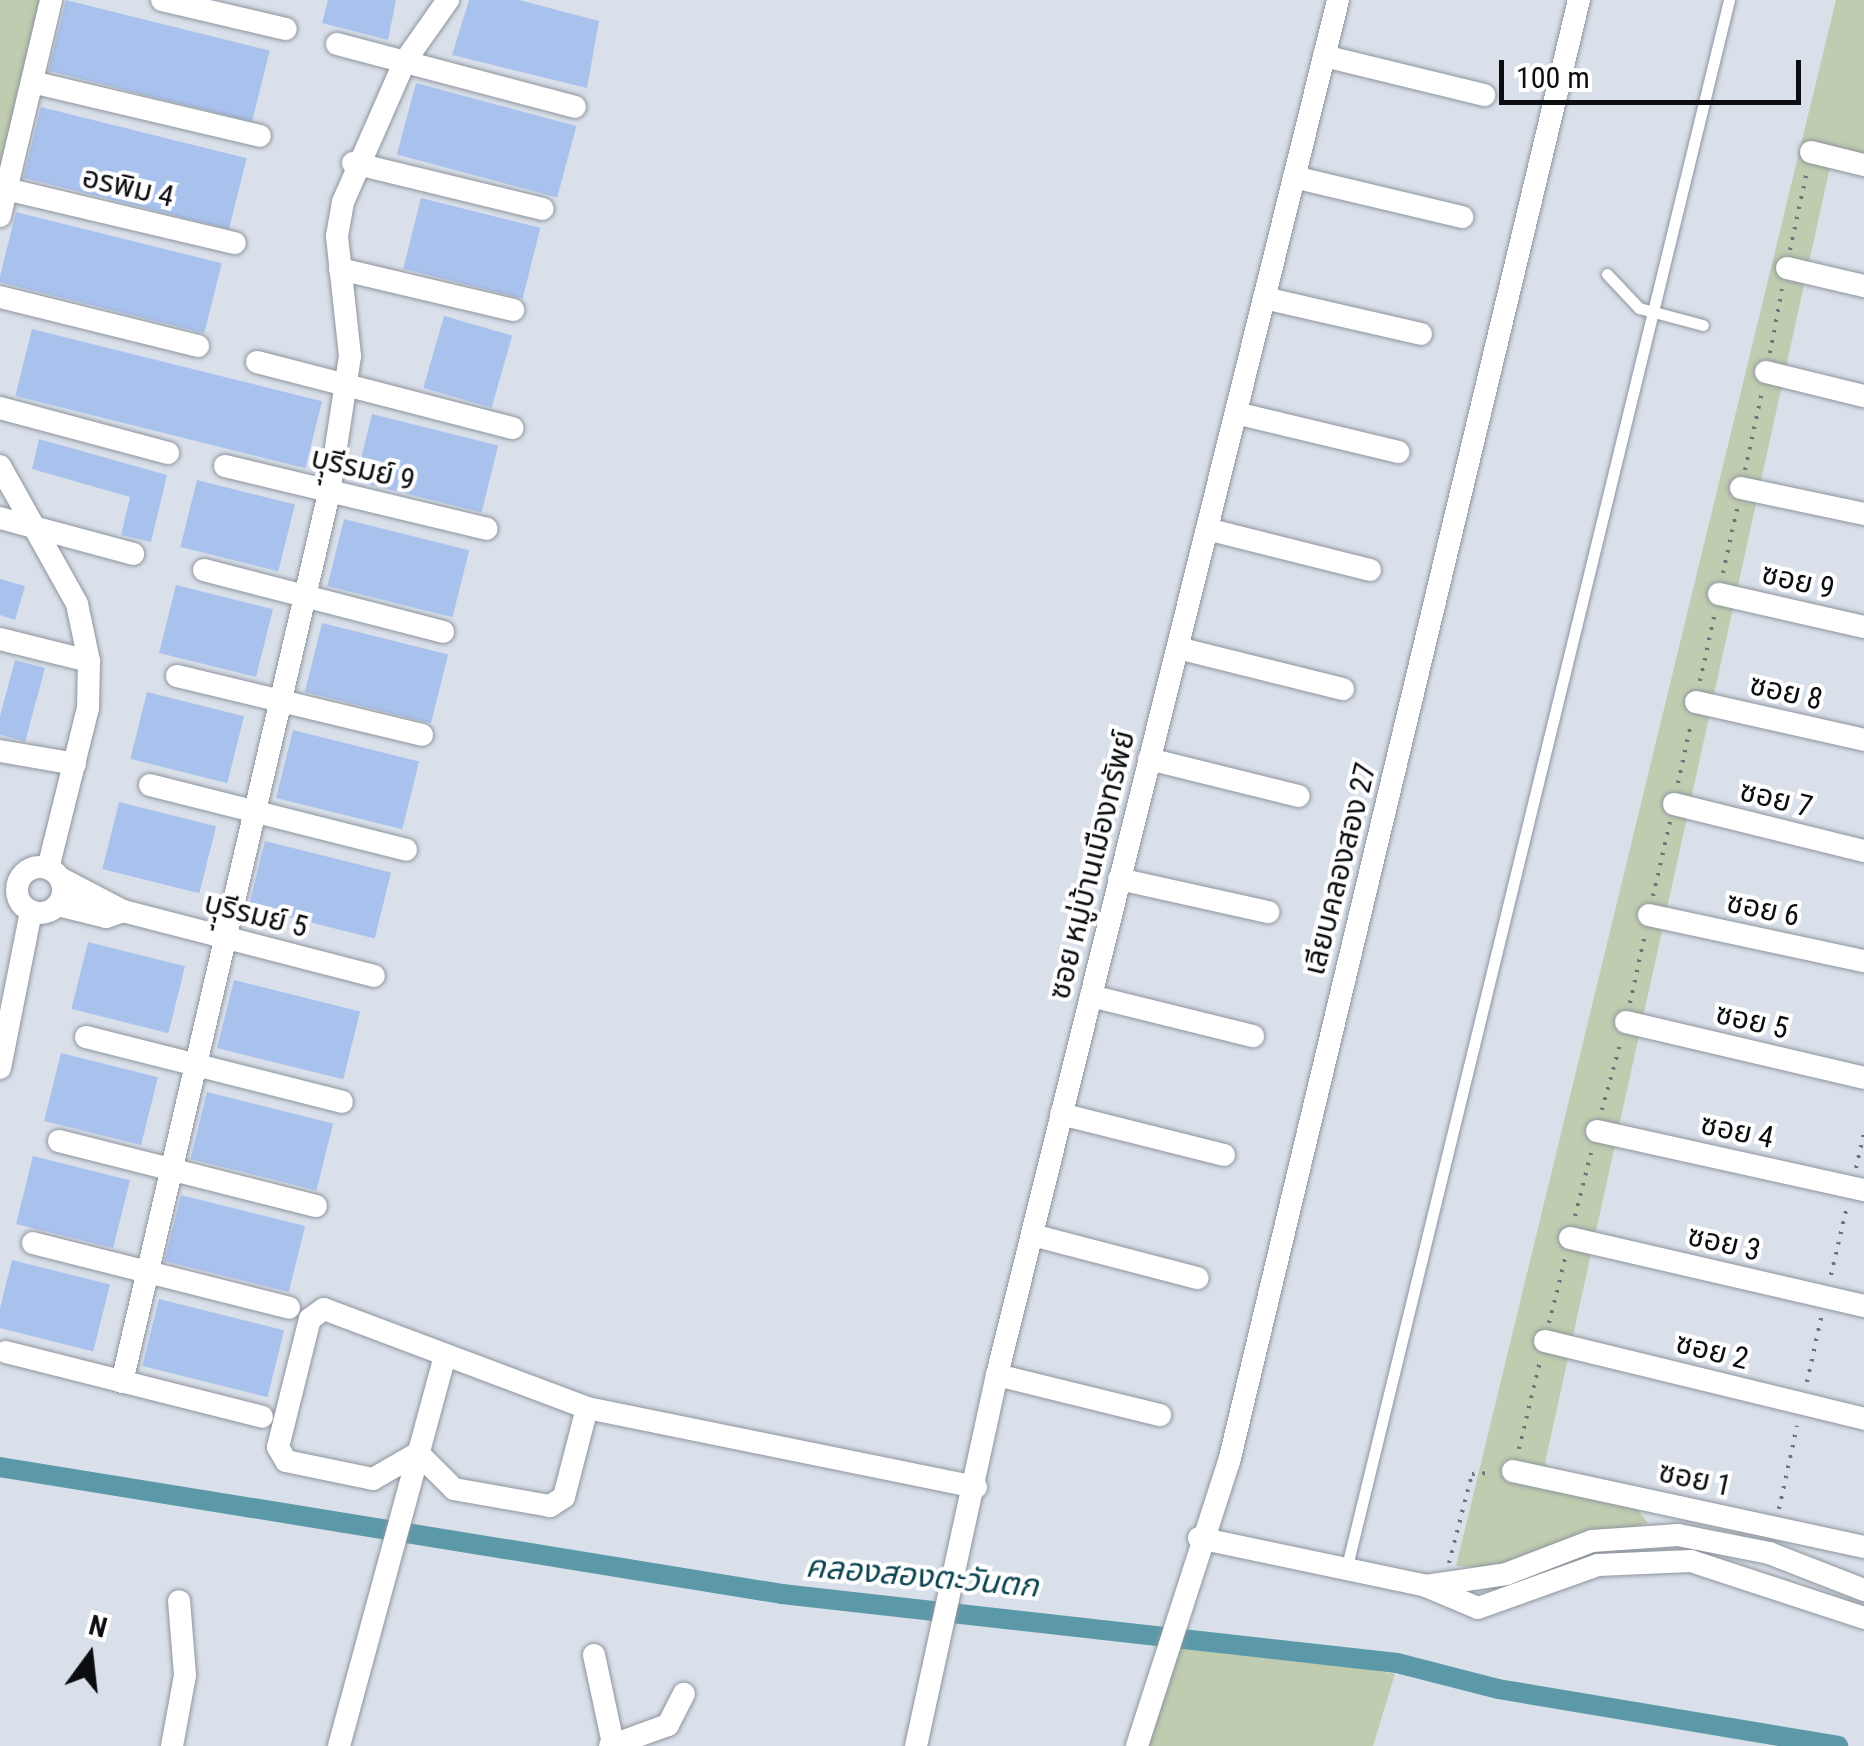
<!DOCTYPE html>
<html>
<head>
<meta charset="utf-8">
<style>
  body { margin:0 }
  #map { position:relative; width:1864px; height:1746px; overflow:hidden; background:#d9e0ea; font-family:"Roboto Condensed","Noto Sans Thai",sans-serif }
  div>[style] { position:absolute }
  .green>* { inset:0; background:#bfccaf }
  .canal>* { height:20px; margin:-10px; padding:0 10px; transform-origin:10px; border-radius:10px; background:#5c99a8 }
  .building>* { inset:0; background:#a9c2ed; transform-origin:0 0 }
  .path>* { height:4px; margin-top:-2px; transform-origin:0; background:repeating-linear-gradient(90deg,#6f737a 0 2.5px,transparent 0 10.5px) }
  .roads { filter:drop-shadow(0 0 2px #8e949d) drop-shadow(0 0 2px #8e949d) }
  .lane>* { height:11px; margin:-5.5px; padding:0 5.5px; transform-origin:5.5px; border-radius:5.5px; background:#fff }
  .street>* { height:22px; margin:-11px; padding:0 11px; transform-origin:11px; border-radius:11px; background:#fff }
  .street>.ring { margin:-11px; padding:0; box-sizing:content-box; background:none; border:22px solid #fff; border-radius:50% }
  span { translate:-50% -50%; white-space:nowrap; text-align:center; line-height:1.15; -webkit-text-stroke:8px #fff; paint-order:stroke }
  .street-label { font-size:30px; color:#0b0d11 }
  .water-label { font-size:32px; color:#0c4550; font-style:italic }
  .north { position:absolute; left:40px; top:1606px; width:100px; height:100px; -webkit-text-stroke:8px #fff; paint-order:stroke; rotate:15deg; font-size:28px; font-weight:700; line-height:40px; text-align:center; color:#0b0d11 }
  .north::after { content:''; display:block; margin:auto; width:35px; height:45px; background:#0b0d11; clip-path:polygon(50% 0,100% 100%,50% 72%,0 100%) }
  .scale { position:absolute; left:1499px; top:60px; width:302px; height:45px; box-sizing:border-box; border:5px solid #0b0d11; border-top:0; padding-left:12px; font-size:30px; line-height:35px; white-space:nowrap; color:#0b0d11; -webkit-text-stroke:8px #fff; paint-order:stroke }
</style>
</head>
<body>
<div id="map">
  <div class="green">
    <div style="clip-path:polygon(0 0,49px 0,0 214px)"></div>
    <div style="clip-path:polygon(1836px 0,1864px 0,1864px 175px,1830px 167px,1545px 1463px,1555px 1480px,1636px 1507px,1648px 1523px,1503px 1568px,1456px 1566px)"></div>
    <div style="clip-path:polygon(1166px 1633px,1395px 1674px,1373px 1746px,1138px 1746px)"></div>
  </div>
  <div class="canal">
    <div style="left:0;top:1467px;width:792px;rotate:9.22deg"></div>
    <div style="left:782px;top:1594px;width:619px;rotate:6.4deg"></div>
    <div style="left:1397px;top:1663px;width:104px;rotate:14.4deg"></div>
    <div style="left:1498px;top:1689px;width:345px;rotate:9.5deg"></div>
  </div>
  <div class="building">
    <div style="left:66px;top:0;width:210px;height:73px;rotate:14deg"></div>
    <div style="clip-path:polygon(328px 0,396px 0,388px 40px,322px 23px)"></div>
    <div style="clip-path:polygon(469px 0,519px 0,599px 21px,587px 88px,452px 55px)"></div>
    <div style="left:416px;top:83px;width:166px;height:74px;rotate:15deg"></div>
    <div style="left:41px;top:107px;width:212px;height:73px;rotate:14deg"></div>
    <div style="left:421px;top:198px;width:123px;height:73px;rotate:14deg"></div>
    <div style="left:16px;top:212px;width:212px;height:72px;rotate:14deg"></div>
    <div style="left:444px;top:316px;width:71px;height:75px;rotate:16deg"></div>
    <div style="left:32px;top:329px;width:299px;height:69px;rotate:14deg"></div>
    <div style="left:372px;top:414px;width:130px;height:69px;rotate:14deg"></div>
    <div style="clip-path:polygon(39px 439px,167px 475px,151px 542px,121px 535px,130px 497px,32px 469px)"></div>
    <div style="left:197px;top:480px;width:101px;height:69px;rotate:14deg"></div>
    <div style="left:344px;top:519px;width:129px;height:69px;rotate:14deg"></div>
    <div style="clip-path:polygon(0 579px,25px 586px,15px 620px,0 615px)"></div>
    <div style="left:176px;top:585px;width:100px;height:70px;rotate:14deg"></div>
    <div style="left:322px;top:623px;width:130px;height:71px;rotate:14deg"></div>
    <div style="left:15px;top:660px;width:31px;height:76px;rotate:15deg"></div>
    <div style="left:147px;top:692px;width:100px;height:69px;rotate:14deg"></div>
    <div style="left:293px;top:730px;width:130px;height:70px;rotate:14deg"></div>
    <div style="left:119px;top:802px;width:100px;height:69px;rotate:14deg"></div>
    <div style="left:265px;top:841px;width:130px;height:68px;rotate:14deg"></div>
    <div style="left:88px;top:942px;width:100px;height:69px;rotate:14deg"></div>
    <div style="left:234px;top:980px;width:130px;height:70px;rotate:14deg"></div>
    <div style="left:61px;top:1053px;width:100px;height:70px;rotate:14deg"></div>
    <div style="left:207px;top:1092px;width:130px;height:69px;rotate:14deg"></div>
    <div style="left:33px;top:1156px;width:100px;height:70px;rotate:14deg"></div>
    <div style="left:181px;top:1195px;width:128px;height:68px;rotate:14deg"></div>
    <div style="left:12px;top:1260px;width:101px;height:69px;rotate:14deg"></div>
    <div style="left:159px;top:1299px;width:129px;height:69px;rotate:14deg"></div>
  </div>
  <div class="path">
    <div style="left:1790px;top:250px;width:81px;rotate:-77.9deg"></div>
    <div style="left:1770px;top:353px;width:65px;rotate:-79.4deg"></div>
    <div style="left:1745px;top:470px;width:80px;rotate:-77.7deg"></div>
    <div style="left:1723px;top:573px;width:66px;rotate:-77.7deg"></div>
    <div style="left:1700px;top:681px;width:71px;rotate:-77.7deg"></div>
    <div style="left:1678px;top:783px;width:60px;rotate:-77.6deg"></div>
    <div style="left:1653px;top:896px;width:76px;rotate:-77.1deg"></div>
    <div style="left:1630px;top:1003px;width:71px;rotate:-77.7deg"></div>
    <div style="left:1602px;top:1110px;width:72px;rotate:-74.6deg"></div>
    <div style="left:1856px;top:1168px;width:36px;rotate:-77deg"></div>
    <div style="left:1575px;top:1216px;width:65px;rotate:-75.7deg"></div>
    <div style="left:1831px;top:1275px;width:71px;rotate:-76.9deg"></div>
    <div style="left:1549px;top:1323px;width:66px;rotate:-76deg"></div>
    <div style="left:1807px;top:1382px;width:66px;rotate:-77.7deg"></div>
    <div style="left:1519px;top:1449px;width:90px;rotate:-76.6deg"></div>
    <div style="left:1779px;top:1509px;width:85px;rotate:-77.8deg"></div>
    <div style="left:1449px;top:1563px;width:92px;rotate:-75.5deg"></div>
    <div style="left:1472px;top:1474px;width:19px;rotate:-3deg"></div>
  </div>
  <div class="roads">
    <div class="lane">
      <div style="left:1607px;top:274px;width:47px;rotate:46.7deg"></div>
      <div style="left:1639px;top:308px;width:66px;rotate:14.9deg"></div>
      <div style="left:1346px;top:1570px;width:1616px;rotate:-76.29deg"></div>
    </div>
    <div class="street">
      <div style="left:162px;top:0;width:127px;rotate:13.2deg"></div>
      <div style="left:337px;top:44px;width:246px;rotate:14.8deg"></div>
      <div style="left:1324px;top:56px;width:165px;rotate:13.7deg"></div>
      <div style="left:32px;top:82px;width:234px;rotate:13.3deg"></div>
      <div style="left:1811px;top:152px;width:55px;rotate:13.8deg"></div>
      <div style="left:353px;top:163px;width:195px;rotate:13.6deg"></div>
      <div style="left:1294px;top:177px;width:173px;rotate:13.4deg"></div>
      <div style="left:6px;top:189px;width:235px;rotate:13.3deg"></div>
      <div style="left:0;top:216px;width:222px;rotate:-76.7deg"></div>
      <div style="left:1787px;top:268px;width:79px;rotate:13.2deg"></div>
      <div style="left:340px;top:269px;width:178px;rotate:13.3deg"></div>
      <div style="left:0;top:297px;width:204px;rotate:13.9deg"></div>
      <div style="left:1264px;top:298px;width:161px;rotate:12.9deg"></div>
      <div style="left:257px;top:362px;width:264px;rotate:14.5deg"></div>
      <div style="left:1766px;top:372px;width:101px;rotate:13.8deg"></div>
      <div style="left:0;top:408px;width:174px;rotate:15deg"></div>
      <div style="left:1236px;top:413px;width:167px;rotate:13.5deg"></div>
      <div style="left:0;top:466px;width:158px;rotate:60.8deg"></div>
      <div style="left:77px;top:604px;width:58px;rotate:78.1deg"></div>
      <div style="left:89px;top:661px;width:47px;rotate:91.2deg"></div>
      <div style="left:88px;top:708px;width:165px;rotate:104deg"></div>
      <div style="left:225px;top:466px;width:269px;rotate:13.5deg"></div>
      <div style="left:1741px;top:488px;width:126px;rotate:11.9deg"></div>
      <div style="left:0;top:518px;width:138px;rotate:15.1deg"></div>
      <div style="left:1207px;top:529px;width:168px;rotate:14.1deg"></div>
      <div style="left:204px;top:570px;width:247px;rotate:14.5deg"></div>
      <div style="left:1719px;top:594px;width:149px;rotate:12.8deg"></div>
      <div style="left:0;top:639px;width:92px;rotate:13.9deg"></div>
      <div style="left:1178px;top:648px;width:170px;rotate:14deg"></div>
      <div style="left:177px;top:676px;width:252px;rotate:13.5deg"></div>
      <div style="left:1696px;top:702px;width:172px;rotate:12.7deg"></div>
      <div style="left:0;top:751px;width:76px;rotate:9.8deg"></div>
      <div style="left:1149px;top:759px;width:154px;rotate:13.9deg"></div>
      <div style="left:150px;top:785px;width:264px;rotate:14.2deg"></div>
      <div style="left:1674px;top:804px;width:196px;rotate:13.9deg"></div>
      <div class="ring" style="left:17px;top:867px;width:24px;height:24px"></div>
      <div style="left:60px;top:878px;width:71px;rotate:27.6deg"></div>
      <div style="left:1119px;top:879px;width:153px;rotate:12.5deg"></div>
      <div style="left:58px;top:905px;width:49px;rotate:14deg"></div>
      <div style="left:106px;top:917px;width:18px;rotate:-19deg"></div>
      <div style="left:123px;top:911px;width:259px;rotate:14.5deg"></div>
      <div style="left:1649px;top:915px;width:220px;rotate:12.1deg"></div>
      <div style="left:1091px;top:996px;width:167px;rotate:13.9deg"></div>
      <div style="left:1626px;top:1022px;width:244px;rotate:13.2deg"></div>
      <div style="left:86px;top:1037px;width:264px;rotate:14.2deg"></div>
      <div style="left:0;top:1068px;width:160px;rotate:-78.8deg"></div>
      <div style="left:1061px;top:1114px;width:168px;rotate:14.1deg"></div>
      <div style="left:1597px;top:1131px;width:273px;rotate:12.5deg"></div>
      <div style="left:59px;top:1141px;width:265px;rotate:14.2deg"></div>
      <div style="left:1032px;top:1235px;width:171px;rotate:14.6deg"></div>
      <div style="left:1570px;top:1238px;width:302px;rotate:13deg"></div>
      <div style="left:33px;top:1243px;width:264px;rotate:14.2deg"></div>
      <div style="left:1545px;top:1341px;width:328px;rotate:13.7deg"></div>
      <div style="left:6px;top:1352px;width:264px;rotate:14.2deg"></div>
      <div style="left:997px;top:1375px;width:168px;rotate:13.8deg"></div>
      <div style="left:122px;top:1382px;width:913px;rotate:-76.89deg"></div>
      <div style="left:329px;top:493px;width:139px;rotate:-81.3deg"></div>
      <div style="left:350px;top:356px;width:121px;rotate:-96.2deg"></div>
      <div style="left:337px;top:236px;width:35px;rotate:-80deg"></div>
      <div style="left:343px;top:202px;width:154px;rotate:-66.3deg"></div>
      <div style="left:405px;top:61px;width:75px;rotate:-54.8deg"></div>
      <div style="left:587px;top:1408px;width:92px;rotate:104.5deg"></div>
      <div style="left:564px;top:1497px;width:17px;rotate:147deg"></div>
      <div style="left:550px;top:1506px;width:97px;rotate:-170deg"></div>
      <div style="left:454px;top:1489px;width:51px;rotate:-135deg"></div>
      <div style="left:418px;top:1453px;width:52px;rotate:150deg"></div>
      <div style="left:373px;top:1479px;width:89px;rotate:-168.3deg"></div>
      <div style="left:286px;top:1461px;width:16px;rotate:-120deg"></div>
      <div style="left:278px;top:1447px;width:132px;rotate:-76deg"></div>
      <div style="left:310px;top:1319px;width:17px;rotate:-36deg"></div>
      <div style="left:324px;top:1309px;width:281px;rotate:20.6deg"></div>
      <div style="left:587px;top:1408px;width:397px;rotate:11.5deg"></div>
      <div style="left:1513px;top:1471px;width:359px;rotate:12.2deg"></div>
      <div style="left:1199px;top:1538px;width:232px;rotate:11.9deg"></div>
      <div style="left:1426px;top:1586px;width:56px;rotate:22.9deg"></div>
      <div style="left:1478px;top:1608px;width:127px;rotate:-19.7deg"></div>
      <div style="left:1598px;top:1565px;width:93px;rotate:-2.5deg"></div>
      <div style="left:1691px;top:1561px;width:182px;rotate:18.2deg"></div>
      <div style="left:1426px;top:1586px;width:81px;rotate:-8.5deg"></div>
      <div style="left:1506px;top:1574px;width:92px;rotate:-21deg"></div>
      <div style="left:1592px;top:1541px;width:86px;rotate:-4deg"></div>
      <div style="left:1678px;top:1535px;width:93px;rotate:11.2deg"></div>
      <div style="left:1769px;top:1553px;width:102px;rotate:21.3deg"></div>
      <div style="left:594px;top:1655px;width:86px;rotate:77.9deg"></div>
      <div style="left:172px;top:1746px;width:72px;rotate:-79.6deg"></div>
      <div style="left:185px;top:1675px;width:74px;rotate:-94.6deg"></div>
      <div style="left:339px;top:1746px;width:403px;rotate:-74.8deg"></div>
      <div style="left:610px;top:1746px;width:62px;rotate:-19.9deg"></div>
      <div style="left:668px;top:1725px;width:35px;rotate:-63deg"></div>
      <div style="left:916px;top:1746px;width:380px;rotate:-77.7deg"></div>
      <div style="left:997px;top:1375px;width:1417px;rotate:-76.07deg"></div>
      <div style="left:1137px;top:1746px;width:299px;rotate:-72.1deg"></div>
      <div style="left:1229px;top:1462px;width:1503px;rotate:-76.54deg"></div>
    </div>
  </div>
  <div class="street-label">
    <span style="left:128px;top:187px;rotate:13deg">อรพิม 4</span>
    <span style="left:363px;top:469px;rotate:13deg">บุุรีรมย์ 9</span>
    <span style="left:1798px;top:581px;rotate:13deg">ซอย 9</span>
    <span style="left:1786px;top:692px;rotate:13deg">ซอย 8</span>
    <span style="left:1776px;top:799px;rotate:14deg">ซอย 7</span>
    <span style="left:1092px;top:865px;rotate:-76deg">ซอย หมู่บ้านเมืองทรัพย์</span>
    <span style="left:1340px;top:869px;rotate:-76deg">เลียบคลองสอง 27</span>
    <span style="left:1763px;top:909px;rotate:12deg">ซอย 6</span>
    <span style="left:256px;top:915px;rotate:14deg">บุุรีรมย์ 5</span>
    <span style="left:1752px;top:1021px;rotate:13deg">ซอย 5</span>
    <span style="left:1737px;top:1131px;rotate:12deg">ซอย 4</span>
    <span style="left:1724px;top:1243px;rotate:13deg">ซอย 3</span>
    <span style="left:1712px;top:1351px;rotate:14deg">ซอย 2</span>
    <span style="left:1695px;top:1479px;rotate:12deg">ซอย 1</span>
  </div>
  <div class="water-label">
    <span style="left:922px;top:1576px;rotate:5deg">คลองสองตะวันตก</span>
  </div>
  <div class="north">N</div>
  <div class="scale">100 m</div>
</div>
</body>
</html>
